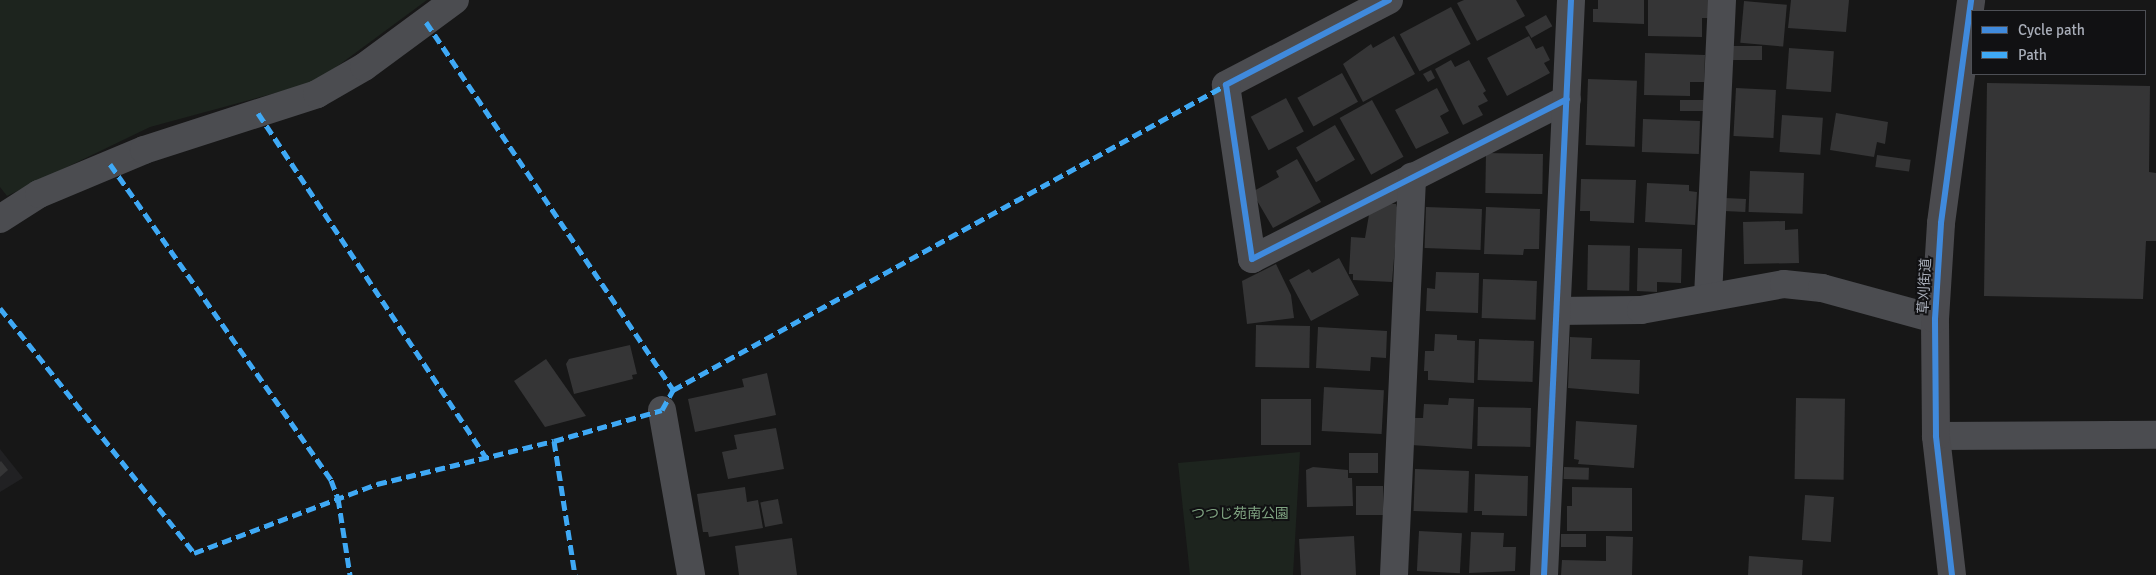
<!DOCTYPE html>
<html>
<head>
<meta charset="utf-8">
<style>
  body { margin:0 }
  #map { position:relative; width:2156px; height:575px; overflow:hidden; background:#171717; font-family:Signika,"Noto Sans JP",sans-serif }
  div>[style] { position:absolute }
  .built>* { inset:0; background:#212123 }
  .green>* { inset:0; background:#1d241e }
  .building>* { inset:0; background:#353536; transform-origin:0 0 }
  .street>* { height:28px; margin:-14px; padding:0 14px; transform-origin:14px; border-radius:14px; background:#4b4c50 }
  .secondary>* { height:28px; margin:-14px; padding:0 14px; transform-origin:14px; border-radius:14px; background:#4a4a4e }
  .quiet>* { height:5px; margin-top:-2.5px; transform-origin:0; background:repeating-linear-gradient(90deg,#3fa9f5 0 10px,transparent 0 15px) }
  .cycleway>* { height:6px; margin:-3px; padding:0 3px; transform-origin:3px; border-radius:3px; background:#408adc }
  span { translate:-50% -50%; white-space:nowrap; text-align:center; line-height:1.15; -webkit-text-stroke:4px #111113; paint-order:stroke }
  .street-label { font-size:14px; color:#a8adb8 }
  .park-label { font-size:14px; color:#7fa381 }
  .legend { position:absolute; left:1971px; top:10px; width:175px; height:65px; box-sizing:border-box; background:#111113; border:1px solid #4d4f55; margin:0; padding:6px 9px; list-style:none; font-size:15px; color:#a8adb8 }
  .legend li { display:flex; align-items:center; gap:10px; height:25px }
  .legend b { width:25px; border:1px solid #4d4f55 }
</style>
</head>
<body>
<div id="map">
  <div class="built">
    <div style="clip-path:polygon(0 449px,23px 478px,0 492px)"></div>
  </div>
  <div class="green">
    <div style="clip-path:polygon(0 0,427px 0,316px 82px,150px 127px,7px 196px,0 187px)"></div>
    <div style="clip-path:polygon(1300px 452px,1293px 575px,1190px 575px,1178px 463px)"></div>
  </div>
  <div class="building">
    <div style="clip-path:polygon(1464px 0,1516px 0,1525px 16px,1477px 41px,1457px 3px)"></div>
    <div style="clip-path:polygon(1598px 0,1644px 0,1644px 24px,1593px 22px,1593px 9px,1598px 9px)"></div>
    <div style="clip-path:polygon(1648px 0,1708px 0,1708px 18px,1702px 18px,1702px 37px,1648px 36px)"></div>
    <div style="clip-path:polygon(1791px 0,1849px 0,1846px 32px,1788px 28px)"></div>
    <div style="left:1744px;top:1px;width:43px;height:42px;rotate:5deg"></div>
    <div style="left:1451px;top:7px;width:42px;height:58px;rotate:62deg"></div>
    <div style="left:1546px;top:15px;width:13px;height:24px;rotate:61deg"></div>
    <div style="clip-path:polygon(1394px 36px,1415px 74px,1363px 102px,1343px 64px,1371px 44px,1373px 48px)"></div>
    <div style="clip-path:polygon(1529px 36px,1536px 49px,1543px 46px,1550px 60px,1544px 63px,1550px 73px,1507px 96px,1487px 58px)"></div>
    <div style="left:1733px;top:46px;width:29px;height:14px"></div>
    <div style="left:1789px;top:48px;width:45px;height:41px;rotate:4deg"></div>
    <div style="clip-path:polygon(1645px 53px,1705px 55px,1704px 82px,1690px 82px,1690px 96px,1644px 95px)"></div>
    <div style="clip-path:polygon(1451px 60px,1455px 67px,1469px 60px,1486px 91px,1483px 93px,1488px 101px,1478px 106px,1483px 115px,1463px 125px,1435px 69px)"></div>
    <div style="clip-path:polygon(1431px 70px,1435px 78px,1428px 82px,1423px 74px)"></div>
    <div style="left:1342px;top:73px;width:33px;height:51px;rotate:61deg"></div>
    <div style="left:1588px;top:79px;width:49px;height:66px;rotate:2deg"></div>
    <div style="clip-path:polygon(1987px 83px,2150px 86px,2149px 172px,2156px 173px,2156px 241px,2146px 241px,2143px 299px,1984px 296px)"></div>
    <div style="clip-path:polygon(1437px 88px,1449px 111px,1440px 116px,1449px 133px,1416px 149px,1395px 110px)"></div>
    <div style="left:1736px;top:88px;width:40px;height:48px;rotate:3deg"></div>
    <div style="left:1286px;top:98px;width:38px;height:40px;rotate:62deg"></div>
    <div style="left:1372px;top:100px;width:65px;height:37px;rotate:61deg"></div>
    <div style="left:1680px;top:100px;width:24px;height:11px"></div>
    <div style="clip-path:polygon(1836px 113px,1888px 122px,1885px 144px,1877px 142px,1874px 157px,1830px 150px)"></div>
    <div style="left:1782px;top:115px;width:41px;height:37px;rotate:4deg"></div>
    <div style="left:1643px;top:119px;width:57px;height:33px;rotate:2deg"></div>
    <div style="left:1335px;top:125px;width:40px;height:45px;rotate:60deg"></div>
    <div style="left:1486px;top:153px;width:57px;height:40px;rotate:1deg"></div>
    <div style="left:1877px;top:155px;width:34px;height:12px;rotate:8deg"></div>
    <div style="clip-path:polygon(1297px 159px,1321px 202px,1273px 228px,1252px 192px,1279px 177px,1276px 171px)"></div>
    <div style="left:1750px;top:171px;width:54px;height:41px;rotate:2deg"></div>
    <div style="clip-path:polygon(1581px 179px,1636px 180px,1634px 223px,1590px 221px,1590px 211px,1580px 211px)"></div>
    <div style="clip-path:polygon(1647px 183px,1689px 185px,1689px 191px,1697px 192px,1695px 225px,1645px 222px)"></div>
    <div style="left:1725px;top:198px;width:21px;height:13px;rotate:3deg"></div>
    <div style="clip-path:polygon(1371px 203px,1396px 204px,1398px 211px,1392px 282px,1353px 280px,1353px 274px,1349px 274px,1351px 237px,1365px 238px)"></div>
    <div style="left:1426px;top:207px;width:56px;height:41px;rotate:2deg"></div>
    <div style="clip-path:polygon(1486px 207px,1540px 209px,1539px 249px,1524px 249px,1523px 255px,1484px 254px)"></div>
    <div style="clip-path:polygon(1785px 221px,1785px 230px,1798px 229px,1799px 263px,1744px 264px,1743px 222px)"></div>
    <div style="left:1588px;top:245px;width:42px;height:45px;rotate:1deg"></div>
    <div style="clip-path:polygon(1638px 248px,1682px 249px,1681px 283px,1657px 282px,1657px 292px,1637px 291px)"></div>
    <div style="clip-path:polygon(1339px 258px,1359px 295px,1311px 321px,1289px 280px,1309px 269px,1312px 273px)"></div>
    <div style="clip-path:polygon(1276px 264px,1291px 295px,1294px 318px,1247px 324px,1242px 281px)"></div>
    <div style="clip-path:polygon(1436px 272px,1479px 273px,1478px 313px,1426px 311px,1427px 288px,1435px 289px)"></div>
    <div style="left:1483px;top:279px;width:54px;height:39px;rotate:2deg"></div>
    <div style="left:1256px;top:325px;width:54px;height:42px;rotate:1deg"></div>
    <div style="clip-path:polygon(1318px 327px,1387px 331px,1386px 358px,1371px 357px,1370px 371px,1316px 368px)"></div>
    <div style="clip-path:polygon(1435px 334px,1457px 335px,1457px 340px,1475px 341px,1474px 383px,1428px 380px,1428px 371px,1424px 371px,1425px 351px,1434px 351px)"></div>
    <div style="clip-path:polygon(1570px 337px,1592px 338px,1591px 359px,1640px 360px,1639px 394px,1568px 388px)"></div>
    <div style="left:1479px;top:339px;width:55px;height:41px;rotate:2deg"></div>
    <div style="clip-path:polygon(630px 345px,637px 374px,632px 375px,633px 379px,574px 394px,566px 364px,569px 359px)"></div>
    <div style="clip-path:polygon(546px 359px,586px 416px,545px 427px,514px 381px)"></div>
    <div style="clip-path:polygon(767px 373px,776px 415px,695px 432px,688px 399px,744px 387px,742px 379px)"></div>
    <div style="left:1324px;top:387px;width:60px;height:44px;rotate:3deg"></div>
    <div style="clip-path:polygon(1449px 398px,1474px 399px,1472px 449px,1411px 445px,1413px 418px,1423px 418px,1424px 404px,1448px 405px)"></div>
    <div style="left:1796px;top:398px;width:49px;height:81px;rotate:1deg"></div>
    <div style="left:1311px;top:399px;width:46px;height:50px;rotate:90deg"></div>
    <div style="left:1478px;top:407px;width:53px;height:39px;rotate:1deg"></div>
    <div style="clip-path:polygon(1576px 421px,1637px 425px,1634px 468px,1578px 464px,1579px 460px,1574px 459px)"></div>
    <div style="clip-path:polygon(776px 428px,784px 469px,728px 479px,722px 452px,737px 449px,734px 435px)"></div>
    <div style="left:1349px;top:453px;width:29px;height:20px"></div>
    <div style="clip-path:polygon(1px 461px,8px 470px,0 477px,0 462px)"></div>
    <div style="clip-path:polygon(1313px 467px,1348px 470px,1348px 478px,1352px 478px,1353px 506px,1307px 507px,1306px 470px)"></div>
    <div style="left:1564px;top:467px;width:25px;height:12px;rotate:2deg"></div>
    <div style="left:1415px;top:469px;width:54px;height:42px;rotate:2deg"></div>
    <div style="clip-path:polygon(1475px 474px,1528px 476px,1527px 516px,1482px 515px,1482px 511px,1474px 511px)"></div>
    <div style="left:1356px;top:486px;width:27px;height:29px"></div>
    <div style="clip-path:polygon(745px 487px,747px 502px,758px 500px,763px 528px,709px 537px,708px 532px,703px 532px,697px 494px)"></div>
    <div style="clip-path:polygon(1572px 487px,1632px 488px,1632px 531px,1567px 531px,1567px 506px,1572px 506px)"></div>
    <div style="left:1805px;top:495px;width:29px;height:45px;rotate:4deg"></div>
    <div style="left:778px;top:499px;width:25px;height:18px;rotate:79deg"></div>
    <div style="left:1419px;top:531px;width:43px;height:40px;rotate:3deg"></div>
    <div style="clip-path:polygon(1471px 532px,1504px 533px,1503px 547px,1516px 547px,1515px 571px,1469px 573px)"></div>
    <div style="left:1561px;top:534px;width:25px;height:13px"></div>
    <div style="left:1354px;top:536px;width:39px;height:55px;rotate:87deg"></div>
    <div style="clip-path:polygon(1606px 536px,1633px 537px,1632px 575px,1561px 575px,1562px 560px,1606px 561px)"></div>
    <div style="clip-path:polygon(792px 538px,797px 575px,739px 575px,735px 546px)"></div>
    <div style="clip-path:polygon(1749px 556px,1803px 560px,1802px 575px,1748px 575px)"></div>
  </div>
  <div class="street">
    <div style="left:1389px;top:0;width:184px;rotate:152.5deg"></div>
    <div style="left:1226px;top:85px;width:176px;rotate:81.5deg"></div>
    <div style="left:1252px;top:259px;width:353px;rotate:-26.9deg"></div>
    <div style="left:0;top:219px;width:46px;rotate:-32.7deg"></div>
    <div style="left:39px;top:194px;width:114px;rotate:-22.7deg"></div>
    <div style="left:144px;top:150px;width:182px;rotate:-17.9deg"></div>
    <div style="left:317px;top:94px;width:54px;rotate:-29.9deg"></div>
    <div style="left:364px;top:67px;width:113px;rotate:-36.4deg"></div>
    <div style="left:1708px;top:297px;width:297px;rotate:-87.3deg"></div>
    <div style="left:1557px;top:311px;width:84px;rotate:-0.7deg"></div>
    <div style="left:1641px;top:310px;width:145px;rotate:-10.3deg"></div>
    <div style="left:1784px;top:284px;width:38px;rotate:6deg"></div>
    <div style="left:1822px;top:288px;width:117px;rotate:15.3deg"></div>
    <div style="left:662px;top:410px;width:168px;rotate:80deg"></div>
    <div style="left:1936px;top:436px;width:220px;rotate:-0.3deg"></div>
    <div style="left:1394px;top:575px;width:399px;rotate:-87.4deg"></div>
    <div style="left:1544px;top:575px;width:576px;rotate:-87.31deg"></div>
  </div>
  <div class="secondary">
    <div style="left:1952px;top:575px;width:140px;rotate:-96.6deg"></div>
    <div style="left:1936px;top:436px;width:117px;rotate:-90.5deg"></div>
    <div style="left:1935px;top:319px;width:96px;rotate:-86.4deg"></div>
    <div style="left:1941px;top:223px;width:225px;rotate:-82.3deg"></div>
  </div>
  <div class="quiet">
    <div style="left:426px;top:22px;width:443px;rotate:56.1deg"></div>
    <div style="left:258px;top:113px;width:413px;rotate:56.5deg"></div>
    <div style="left:110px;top:164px;width:386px;rotate:55deg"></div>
    <div style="left:331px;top:480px;width:19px;rotate:69deg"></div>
    <div style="left:338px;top:498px;width:78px;rotate:81.1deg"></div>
    <div style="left:0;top:308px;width:313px;rotate:51.6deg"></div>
    <div style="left:194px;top:553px;width:196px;rotate:-20.7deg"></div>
    <div style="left:377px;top:484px;width:182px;rotate:-13.7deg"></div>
    <div style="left:554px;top:441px;width:112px;rotate:-16deg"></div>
    <div style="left:662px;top:410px;width:23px;rotate:-61deg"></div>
    <div style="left:673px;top:390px;width:632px;rotate:-28.88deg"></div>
    <div style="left:554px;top:441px;width:136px;rotate:81.1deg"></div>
  </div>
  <div class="cycleway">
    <div style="left:1389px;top:0;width:184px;rotate:152.5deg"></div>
    <div style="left:1226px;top:85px;width:176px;rotate:81.5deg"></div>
    <div style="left:1252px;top:259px;width:353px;rotate:-26.9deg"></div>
    <div style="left:1544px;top:575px;width:576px;rotate:-87.31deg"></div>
    <div style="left:1952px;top:575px;width:140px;rotate:-96.6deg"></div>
    <div style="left:1936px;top:436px;width:117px;rotate:-90.5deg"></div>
    <div style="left:1935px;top:319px;width:96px;rotate:-86.4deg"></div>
    <div style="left:1941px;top:223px;width:225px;rotate:-82.3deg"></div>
  </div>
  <div class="street-label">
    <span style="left:1925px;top:286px;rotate:-87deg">草刈街道</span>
  </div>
  <div class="park-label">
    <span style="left:1240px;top:514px">つつじ苑南公園</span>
  </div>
  <ul class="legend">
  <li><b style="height:6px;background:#408adc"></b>Cycle path</li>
  <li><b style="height:6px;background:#3fa9f5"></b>Path</li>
  </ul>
</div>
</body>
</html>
